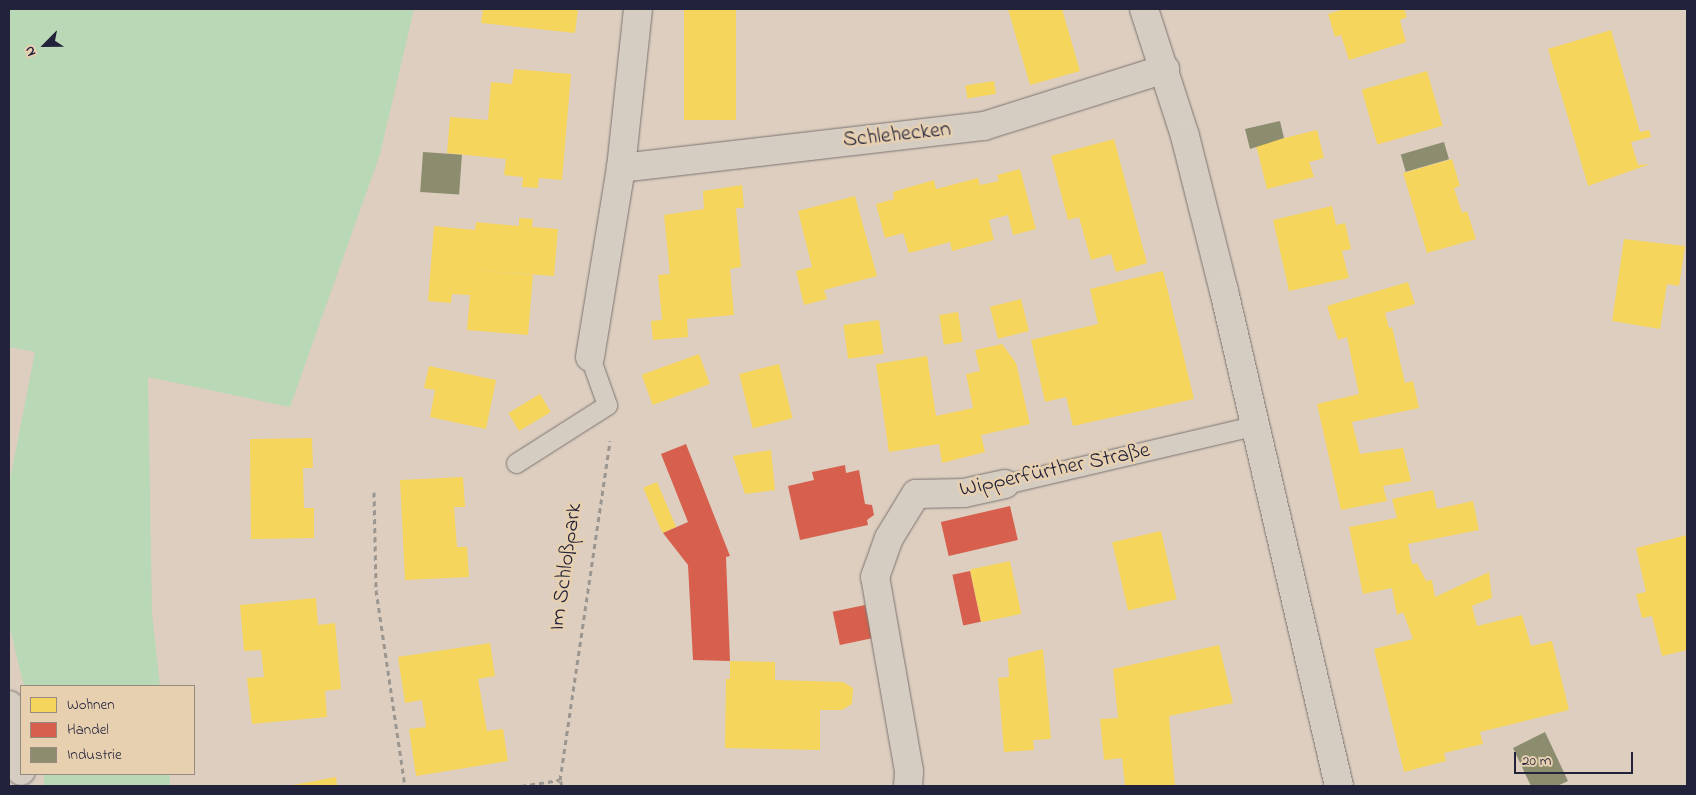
<!DOCTYPE html>
<html>
<head>
<meta charset="utf-8">
<style>
  body { margin:0 }
  #map { position:relative; width:1696px; height:795px; overflow:hidden; background:#ddcebf; font-family:"Indie Flower",sans-serif }
  div>[style] { position:absolute }
  .green>* { inset:0; background:#b9d8b6; transform-origin:0 0 }
  .homes>* { inset:0; background:#f6d55c; transform-origin:0 0 }
  .shops>* { inset:0; background:#d6604d; transform-origin:0 0 }
  .industry>* { inset:0; background:#8c8c6e; transform-origin:0 0 }
  .path>* { height:3px; margin-top:-1.5px; transform-origin:0; background:repeating-linear-gradient(90deg,#9c9690 0 5px,transparent 0 9px) }
  .roads { filter:drop-shadow(0 0 1px #7b7472) drop-shadow(0 0 1px #7b7472) }
  .lane>* { height:19px; margin:-9.5px; padding:0 9.5px; transform-origin:9.5px; border-radius:9.5px; background:#d6cdc2 }
  .street>* { height:28px; margin:-14px; padding:0 14px; transform-origin:14px; border-radius:14px; background:#d6cdc2 }
  .secondary>* { height:28px; margin:-14px; padding:0 14px; transform-origin:14px; border-radius:14px; background:#d6cdc2 }
  span { translate:-50% -50%; white-space:nowrap; text-align:center; line-height:1.15; -webkit-text-stroke:5px #e7d0b0; paint-order:stroke }
  .street-label { font-size:22px; color:#22223b }
  .frame { position:absolute; inset:0; border:10px solid #22223b; pointer-events:none }
  .legend { position:absolute; left:20px; top:685px; width:175px; height:90px; box-sizing:border-box; background:#e7d0b0; border:1px solid #988a81; margin:0; padding:6px 9px; list-style:none; font-size:15px; color:#22223b }
  .legend li { display:flex; align-items:center; gap:10px; height:25px }
  .legend b { width:25px; border:1px solid #988a81 }
  .north { position:absolute; left:20px; top:20px; width:50px; height:50px; -webkit-text-stroke:4px #e7d0b0; paint-order:stroke; rotate:247deg; font-size:14px; font-weight:700; line-height:20px; text-align:center; color:#22223b }
  .north::after { content:''; display:block; margin:auto; width:18px; height:22px; background:#22223b; clip-path:polygon(50% 0,100% 100%,50% 72%,0 100%) }
  .scale { position:absolute; left:1514px; top:752px; width:119px; height:22px; box-sizing:border-box; border:2px solid #22223b; border-top:0; padding-left:6px; font-size:15px; line-height:18px; white-space:nowrap; color:#22223b; -webkit-text-stroke:4px #e7d0b0; paint-order:stroke }
</style>
</head>
<body>
<div id="map">
  <div class="green">
    <div style="clip-path:polygon(9px 9px,414px 9px,380px 154px,290px 407px,148px 377px,152px 614px,160px 686px,24px 686px,9px 625px,9px 485px,35px 352px,9px 347px)"></div>
    <div style="left:44px;top:774px;width:126px;height:12px"></div>
  </div>
  <div class="homes">
    <div style="clip-path:polygon(483px 9px,578px 9px,575px 33px,481px 23px)"></div>
    <div style="left:684px;top:9px;width:52px;height:111px"></div>
    <div style="clip-path:polygon(1008px 9px,1062px 9px,1080px 71px,1030px 85px)"></div>
    <div style="clip-path:polygon(1345px 9px,1404px 9px,1407px 17px,1400px 20px,1406px 42px,1349px 60px,1341px 35px,1335px 37px,1328px 14px)"></div>
    <div style="clip-path:polygon(1611px 30px,1640px 132px,1649px 130px,1651px 137px,1631px 142px,1638px 165px,1650px 164px,1588px 186px,1548px 49px)"></div>
    <div style="clip-path:polygon(514px 69px,571px 74px,562px 180px,539px 178px,538px 188px,522px 187px,523px 177px,504px 175px,506px 159px,447px 153px,450px 117px,488px 120px,491px 82px,512px 84px)"></div>
    <div style="left:1427px;top:71px;width:57px;height:68px;rotate:74deg"></div>
    <div style="left:994px;top:81px;width:13px;height:29px;rotate:81deg"></div>
    <div style="clip-path:polygon(1317px 130px,1324px 158px,1309px 162px,1314px 177px,1267px 189px,1256px 145px)"></div>
    <div style="clip-path:polygon(1114px 139px,1147px 263px,1116px 272px,1111px 254px,1091px 260px,1079px 217px,1068px 220px,1051px 156px)"></div>
    <div style="clip-path:polygon(1452px 159px,1460px 186px,1454px 188px,1462px 213px,1467px 211px,1476px 239px,1427px 253px,1403px 173px)"></div>
    <div style="clip-path:polygon(1020px 169px,1036px 229px,1013px 235px,1008px 215px,989px 220px,994px 240px,952px 251px,950px 242px,909px 253px,903px 233px,885px 238px,876px 204px,894px 199px,893px 192px,934px 180px,936px 189px,978px 178px,980px 185px,999px 181px,997px 175px)"></div>
    <div style="clip-path:polygon(742px 185px,744px 208px,736px 208px,741px 267px,730px 269px,734px 315px,687px 319px,688px 337px,653px 340px,651px 321px,662px 320px,658px 275px,670px 274px,664px 215px,704px 209px,703px 191px)"></div>
    <div style="clip-path:polygon(855px 196px,877px 276px,824px 290px,827px 299px,804px 305px,796px 271px,812px 267px,798px 211px)"></div>
    <div style="clip-path:polygon(1332px 206px,1336px 225px,1345px 223px,1351px 249px,1342px 251px,1349px 278px,1289px 291px,1273px 220px)"></div>
    <div style="clip-path:polygon(519px 218px,533px 219px,532px 227px,558px 229px,554px 276px,472px 270px,533px 275px,528px 335px,467px 330px,470px 295px,452px 294px,451px 303px,428px 301px,434px 226px,475px 230px,476px 222px,519px 226px)"></div>
    <div style="clip-path:polygon(1624px 239px,1685px 246px,1679px 286px,1667px 284px,1660px 329px,1612px 321px)"></div>
    <div style="clip-path:polygon(1163px 271px,1194px 399px,1073px 426px,1066px 397px,1045px 402px,1031px 340px,1098px 324px,1090px 289px)"></div>
    <div style="clip-path:polygon(1408px 282px,1415px 304px,1385px 313px,1389px 328px,1392px 327px,1405px 383px,1413px 381px,1419px 408px,1352px 422px,1360px 454px,1403px 448px,1411px 481px,1383px 486px,1387px 501px,1341px 510px,1317px 404px,1359px 394px,1347px 337px,1338px 340px,1327px 306px)"></div>
    <div style="left:1021px;top:299px;width:33px;height:32px;rotate:76deg"></div>
    <div style="left:958px;top:312px;width:30px;height:19px;rotate:81deg"></div>
    <div style="left:879px;top:320px;width:34px;height:36px;rotate:82deg"></div>
    <div style="clip-path:polygon(1002px 344px,1016px 363px,1030px 424px,981px 435px,985px 452px,942px 463px,939px 444px,889px 452px,876px 364px,927px 356px,936px 416px,973px 408px,966px 374px,980px 371px,975px 350px)"></div>
    <div style="left:699px;top:354px;width:32px;height:61px;rotate:70deg"></div>
    <div style="left:779px;top:364px;width:56px;height:41px;rotate:76deg"></div>
    <div style="clip-path:polygon(429px 366px,496px 380px,486px 429px,430px 417px,435px 390px,424px 388px)"></div>
    <div style="left:540px;top:394px;width:21px;height:37px;rotate:59deg"></div>
    <div style="clip-path:polygon(312px 438px,313px 468px,303px 468px,304px 508px,314px 508px,314px 538px,251px 539px,250px 439px)"></div>
    <div style="clip-path:polygon(771px 450px,775px 490px,745px 494px,733px 456px)"></div>
    <div style="clip-path:polygon(463px 477px,465px 507px,454px 507px,457px 547px,467px 547px,469px 577px,405px 580px,400px 480px)"></div>
    <div style="left:657px;top:482px;width:49px;height:15px;rotate:67deg"></div>
    <div style="clip-path:polygon(1433px 490px,1437px 509px,1473px 501px,1479px 530px,1408px 544px,1412px 564px,1417px 563px,1426px 581px,1432px 580px,1435px 597px,1489px 572px,1492px 598px,1472px 606px,1477px 626px,1522px 615px,1531px 646px,1552px 641px,1569px 710px,1480px 732px,1483px 744px,1444px 753px,1446px 761px,1404px 772px,1374px 649px,1413px 639px,1403px 612px,1397px 615px,1392px 588px,1363px 594px,1349px 527px,1397px 518px,1392px 499px)"></div>
    <div style="left:1161px;top:531px;width:70px;height:50px;rotate:77deg"></div>
    <div style="clip-path:polygon(1687px 535px,1687px 650px,1662px 656px,1652px 616px,1642px 618px,1636px 594px,1646px 592px,1636px 548px)"></div>
    <div style="left:1010px;top:561px;width:54px;height:41px;rotate:78deg"></div>
    <div style="clip-path:polygon(316px 598px,318px 625px,335px 623px,341px 689px,325px 691px,327px 717px,252px 724px,247px 678px,264px 677px,261px 650px,244px 651px,240px 605px)"></div>
    <div style="clip-path:polygon(490px 643px,495px 676px,478px 679px,487px 731px,503px 729px,508px 761px,416px 776px,409px 729px,426px 727px,422px 700px,405px 703px,398px 657px)"></div>
    <div style="clip-path:polygon(1219px 645px,1233px 703px,1169px 716px,1175px 786px,1125px 786px,1122px 758px,1104px 760px,1100px 719px,1118px 718px,1113px 669px)"></div>
    <div style="clip-path:polygon(1043px 649px,1051px 739px,1033px 740px,1034px 750px,1004px 752px,998px 678px,1009px 677px,1008px 658px)"></div>
    <div style="clip-path:polygon(730px 661px,775px 662px,775px 680px,843px 682px,853px 688px,852px 704px,842px 710px,820px 710px,820px 750px,725px 748px,726px 679px,730px 679px)"></div>
    <div style="clip-path:polygon(336px 777px,337px 786px,293px 786px,293px 785px)"></div>
  </div>
  <div class="shops">
    <div style="clip-path:polygon(686px 444px,730px 556px,726px 557px,730px 661px,693px 660px,688px 565px,663px 533px,688px 522px,661px 454px)"></div>
    <div style="clip-path:polygon(845px 465px,846px 473px,859px 470px,865px 504px,872px 505px,874px 515px,867px 520px,868px 525px,800px 540px,788px 486px,814px 480px,812px 472px)"></div>
    <div style="left:1010px;top:506px;width:35px;height:71px;rotate:77deg"></div>
    <div style="left:970px;top:571px;width:52px;height:18px;rotate:78deg"></div>
    <div style="left:865px;top:605px;width:34px;height:33px;rotate:78deg"></div>
  </div>
  <div class="industry">
    <div style="clip-path:polygon(1280px 121px,1284px 138px,1250px 149px,1245px 129px)"></div>
    <div style="left:1444px;top:142px;width:18px;height:45px;rotate:74deg"></div>
    <div style="left:423px;top:152px;width:39px;height:40px;rotate:4deg"></div>
    <div style="clip-path:polygon(1545px 732px,1568px 781px,1557px 786px,1531px 786px,1513px 748px)"></div>
  </div>
  <div class="path">
    <div style="left:374px;top:492px;width:98px;rotate:88.8deg"></div>
    <div style="left:376px;top:590px;width:198px;rotate:81.6deg"></div>
    <div style="left:521px;top:786px;width:39px;rotate:-9deg"></div>
    <div style="left:562px;top:786px;width:6px;rotate:-108deg"></div>
    <div style="left:560px;top:780px;width:343px;rotate:-81.6deg"></div>
  </div>
  <div class="roads">
    <div class="lane">
      <div style="left:516px;top:463px;width:108px;rotate:-32.5deg"></div>
      <div style="left:607px;top:405px;width:51px;rotate:-109.5deg"></div>
      <div style="left:1005px;top:484px;width:258px;rotate:-13.2deg"></div>
    </div>
    <div class="street">
      <div style="left:621px;top:168px;width:365px;rotate:-6.6deg"></div>
      <div style="left:984px;top:126px;width:190px;rotate:-17.5deg"></div>
      <div style="left:590px;top:357px;width:192px;rotate:-80.7deg"></div>
      <div style="left:621px;top:168px;width:160px;rotate:-83.9deg"></div>
      <div style="left:9px;top:705px;width:67px;rotate:79.7deg"></div>
      <div style="left:908px;top:786px;width:15px;rotate:-86deg"></div>
      <div style="left:909px;top:771px;width:197px;rotate:-99.9deg"></div>
      <div style="left:875px;top:577px;width:41px;rotate:-70.3deg"></div>
      <div style="left:889px;top:538px;width:52px;rotate:-58.5deg"></div>
      <div style="left:916px;top:494px;width:48px;rotate:-1.2deg"></div>
      <div style="left:964px;top:493px;width:42px;rotate:-12.4deg"></div>
    </div>
    <div class="secondary">
      <div style="left:1144px;top:9px;width:133px;rotate:72.1deg"></div>
      <div style="left:1185px;top:136px;width:160px;rotate:75.9deg"></div>
      <div style="left:1224px;top:291px;width:508px;rotate:76.92deg"></div>
    </div>
  </div>
  <div class="street-label">
    <span style="left:897px;top:136px;rotate:-6deg">Schlehecken</span>
    <span style="left:1055px;top:471px;rotate:-12deg">Wipperfürther Straße</span>
    <span style="left:567px;top:567px;rotate:-82deg">Im Schloßpark</span>
  </div>
  <div class="frame"></div>
  <ul class="legend">
  <li><b style="height:14px;background:#f6d55c"></b>Wohnen</li>
  <li><b style="height:14px;background:#d6604d"></b>Handel</li>
  <li><b style="height:14px;background:#8c8c6e"></b>Industrie</li>
  </ul>
  <div class="north">N</div>
  <div class="scale">20 m</div>
</div>
</body>
</html>
